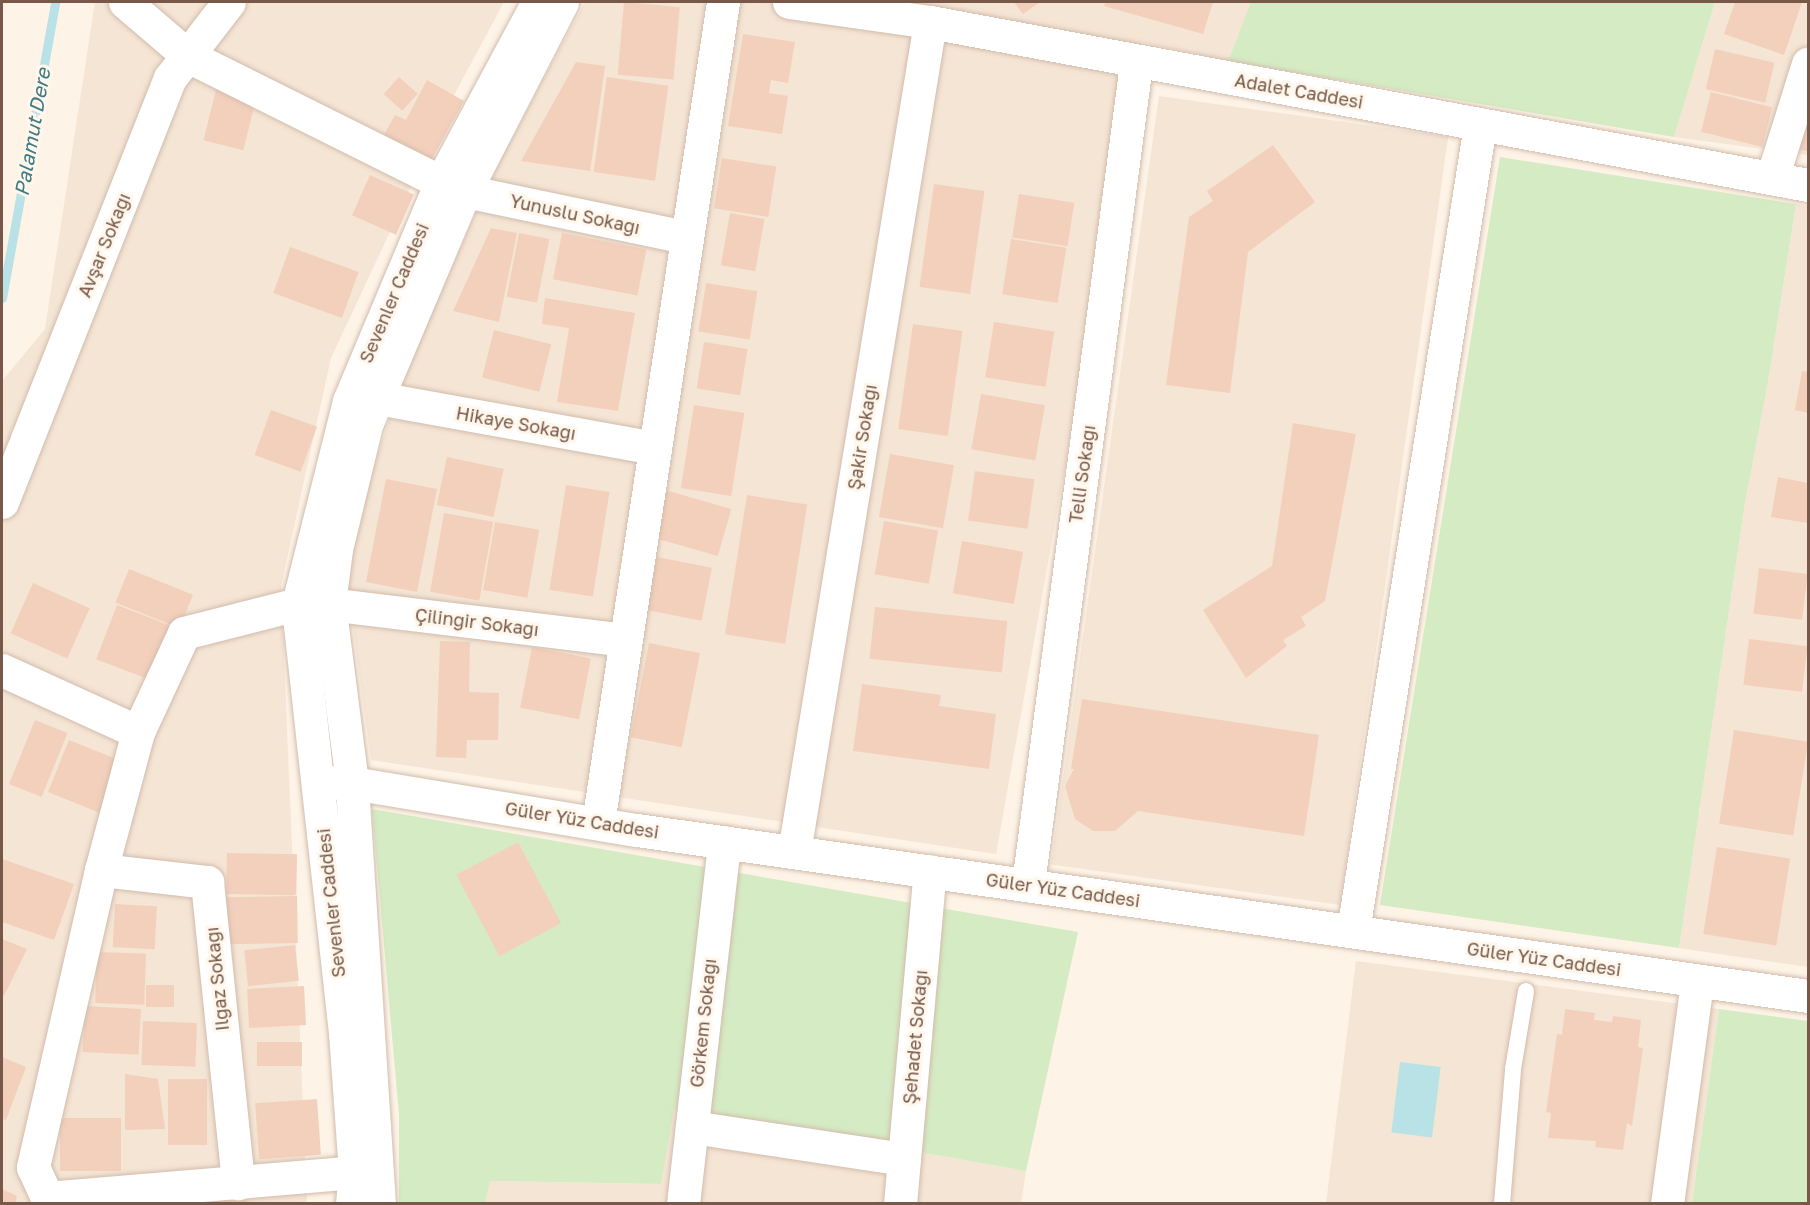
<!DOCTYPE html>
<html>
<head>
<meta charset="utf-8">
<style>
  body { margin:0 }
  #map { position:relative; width:1810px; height:1205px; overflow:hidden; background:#fdf3e6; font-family:"Golos Text",sans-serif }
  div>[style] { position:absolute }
  .residential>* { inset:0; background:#f5e5d4; transform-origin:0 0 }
  .green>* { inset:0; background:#d5ebc3 }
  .water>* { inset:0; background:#b9e2e7; transform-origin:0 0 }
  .stream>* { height:9px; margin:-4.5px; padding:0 4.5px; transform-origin:4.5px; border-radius:4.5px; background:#b9e2e7 }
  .building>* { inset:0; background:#f3d0bc; transform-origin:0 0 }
  .roads { filter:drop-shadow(0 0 2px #d1bcad) drop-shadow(0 0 2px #d1bcad) }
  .lane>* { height:16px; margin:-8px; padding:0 8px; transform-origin:8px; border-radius:8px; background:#fff }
  .street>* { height:33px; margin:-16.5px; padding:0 16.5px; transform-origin:16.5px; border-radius:16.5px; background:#fff }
  .secondary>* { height:33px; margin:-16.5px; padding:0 16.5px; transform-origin:16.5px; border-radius:16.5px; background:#fff }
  span { translate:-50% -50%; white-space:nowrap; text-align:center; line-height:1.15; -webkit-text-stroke:6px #fff7ec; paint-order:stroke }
  .street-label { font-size:18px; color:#775849 }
  .water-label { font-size:20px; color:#3f7b84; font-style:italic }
  .frame { position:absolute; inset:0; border:3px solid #775849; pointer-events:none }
</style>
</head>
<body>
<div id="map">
  <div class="residential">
    <div style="clip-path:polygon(95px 2px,504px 2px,454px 95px,331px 358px,281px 586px,307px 1203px,2px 1203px,2px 381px,45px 329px)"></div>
    <div style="clip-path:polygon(585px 2px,1251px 2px,1228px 61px,1141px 42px,996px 854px,371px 760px,343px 556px,411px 357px,498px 164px)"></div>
    <div style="clip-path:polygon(1715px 2px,1808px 2px,1808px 155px,1674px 137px)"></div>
    <div style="left:1159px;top:96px;width:292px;height:776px;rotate:8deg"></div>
    <div style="clip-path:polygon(1796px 204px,1808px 206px,1808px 967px,1679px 948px,1745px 503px,1768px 382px)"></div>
    <div style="clip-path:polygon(1356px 961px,1719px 1009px,1692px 1203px,1326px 1204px)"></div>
    <div style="clip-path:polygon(673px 1109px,1026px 1171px,1021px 1203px,485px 1204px,489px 1181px,660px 1184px)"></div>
  </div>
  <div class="green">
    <div style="clip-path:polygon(1251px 2px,1715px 2px,1674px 137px,1228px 61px)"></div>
    <div style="clip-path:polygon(1500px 157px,1796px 204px,1768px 382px,1745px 503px,1679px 948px,1380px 905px)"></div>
    <div style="clip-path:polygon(372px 809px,1078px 932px,1026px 1171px,674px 1109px,661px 1184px,490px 1181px,485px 1203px,399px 1203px,399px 1115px)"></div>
    <div style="clip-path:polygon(1719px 1009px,1808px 1021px,1808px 1203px,1692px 1203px)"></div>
  </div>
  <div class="water">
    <div style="left:1400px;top:1062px;width:41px;height:71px;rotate:7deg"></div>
  </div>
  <div class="stream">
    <div style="left:2px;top:298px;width:301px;rotate:-79.8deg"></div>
  </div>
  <div class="building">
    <div style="left:624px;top:2px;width:56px;height:73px;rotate:5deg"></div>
    <div style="clip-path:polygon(1014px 2px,1040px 2px,1023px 14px)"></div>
    <div style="clip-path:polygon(1106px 2px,1213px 2px,1203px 34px,1104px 6px)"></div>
    <div style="clip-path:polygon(1735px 2px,1802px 2px,1784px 55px,1724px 34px)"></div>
    <div style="clip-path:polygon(743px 34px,795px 42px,788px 83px,771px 80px,769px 93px,788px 96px,782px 134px,728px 126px)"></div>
    <div style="left:1715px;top:49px;width:61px;height:41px;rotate:13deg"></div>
    <div style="clip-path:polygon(576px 62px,605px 66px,590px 171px,521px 161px)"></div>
    <div style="left:399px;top:77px;width:25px;height:23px;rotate:42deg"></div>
    <div style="left:607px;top:77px;width:62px;height:96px;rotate:8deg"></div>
    <div style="clip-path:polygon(427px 80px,464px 101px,428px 166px,381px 140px,395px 115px,406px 120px)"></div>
    <div style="left:218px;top:82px;width:41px;height:60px;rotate:14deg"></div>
    <div style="left:1711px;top:92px;width:63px;height:41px;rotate:14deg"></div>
    <div style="clip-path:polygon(1804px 112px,1808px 112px,1808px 151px,1798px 150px)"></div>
    <div style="clip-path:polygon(1273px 145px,1315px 202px,1248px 252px,1230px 393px,1166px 385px,1189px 217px,1213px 201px,1207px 191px)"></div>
    <div style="left:722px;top:158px;width:55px;height:51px;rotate:9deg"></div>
    <div style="left:370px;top:175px;width:48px;height:44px;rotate:24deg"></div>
    <div style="left:934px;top:184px;width:51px;height:104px;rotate:8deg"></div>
    <div style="left:1019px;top:194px;width:56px;height:44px;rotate:9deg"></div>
    <div style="left:730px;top:213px;width:35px;height:53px;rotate:10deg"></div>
    <div style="clip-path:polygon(491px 228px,517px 233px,499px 322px,453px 311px)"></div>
    <div style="left:519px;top:233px;width:31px;height:65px;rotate:11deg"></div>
    <div style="left:562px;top:233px;width:86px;height:47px;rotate:11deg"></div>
    <div style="left:1011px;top:239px;width:56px;height:56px;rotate:9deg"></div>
    <div style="left:290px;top:247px;width:73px;height:49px;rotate:20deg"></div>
    <div style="left:706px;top:283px;width:52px;height:49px;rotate:9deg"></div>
    <div style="clip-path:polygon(545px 298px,635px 313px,618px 411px,557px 402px,569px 328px,542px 324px)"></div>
    <div style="left:994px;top:322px;width:61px;height:56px;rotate:9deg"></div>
    <div style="left:913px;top:324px;width:50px;height:106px;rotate:8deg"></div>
    <div style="left:494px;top:330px;width:59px;height:49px;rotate:14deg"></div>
    <div style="left:704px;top:342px;width:44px;height:47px;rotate:9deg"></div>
    <div style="clip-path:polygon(1802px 371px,1808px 372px,1808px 413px,1795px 410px)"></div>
    <div style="left:981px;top:394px;width:65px;height:56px;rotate:10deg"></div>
    <div style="left:694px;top:405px;width:51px;height:84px;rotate:9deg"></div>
    <div style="left:271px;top:410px;width:49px;height:48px;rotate:20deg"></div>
    <div style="clip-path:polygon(1293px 423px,1356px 434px,1325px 601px,1301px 617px,1306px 626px,1283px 640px,1287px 646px,1246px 678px,1203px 610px,1272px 566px)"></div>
    <div style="left:890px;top:454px;width:65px;height:64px;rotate:10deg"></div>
    <div style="left:447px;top:457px;width:58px;height:49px;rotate:12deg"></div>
    <div style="left:975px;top:471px;width:60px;height:50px;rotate:8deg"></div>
    <div style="clip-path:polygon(1778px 477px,1808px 483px,1808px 523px,1771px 517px)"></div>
    <div style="left:386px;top:479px;width:52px;height:105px;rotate:11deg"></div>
    <div style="left:566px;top:485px;width:44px;height:106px;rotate:9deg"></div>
    <div style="left:665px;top:490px;width:69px;height:49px;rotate:16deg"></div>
    <div style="left:747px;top:495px;width:61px;height:141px;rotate:9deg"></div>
    <div style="left:444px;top:513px;width:50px;height:80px;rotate:10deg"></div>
    <div style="left:884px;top:521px;width:55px;height:54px;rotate:10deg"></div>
    <div style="left:495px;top:522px;width:45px;height:69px;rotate:10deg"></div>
    <div style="left:962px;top:541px;width:62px;height:53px;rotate:10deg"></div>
    <div style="left:652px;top:556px;width:61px;height:54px;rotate:11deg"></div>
    <div style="left:1759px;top:568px;width:49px;height:46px;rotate:7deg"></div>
    <div style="left:129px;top:569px;width:69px;height:36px;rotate:22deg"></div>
    <div style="left:33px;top:583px;width:62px;height:55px;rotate:24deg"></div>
    <div style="left:117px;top:605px;width:59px;height:58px;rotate:21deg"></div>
    <div style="left:875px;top:607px;width:133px;height:52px;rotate:6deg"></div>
    <div style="left:1749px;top:639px;width:59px;height:46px;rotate:7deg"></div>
    <div style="clip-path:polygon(440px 641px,470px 642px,469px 692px,499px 693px,498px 740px,467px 740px,466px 758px,436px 757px)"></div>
    <div style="left:649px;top:643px;width:52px;height:96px;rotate:11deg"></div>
    <div style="left:532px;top:647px;width:60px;height:62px;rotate:11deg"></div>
    <div style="clip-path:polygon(862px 684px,941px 695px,939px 706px,996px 714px,989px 769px,853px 751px)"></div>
    <div style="clip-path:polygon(1082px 699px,1319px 735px,1304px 836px,1138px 811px,1115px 831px,1093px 831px,1075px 819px,1065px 786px,1074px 769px,1071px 769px)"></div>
    <div style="left:35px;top:720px;width:35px;height:69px;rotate:22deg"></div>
    <div style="left:1734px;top:730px;width:75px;height:95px;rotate:9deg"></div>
    <div style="left:69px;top:740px;width:55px;height:56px;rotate:22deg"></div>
    <div style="left:518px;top:842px;width:92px;height:70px;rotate:62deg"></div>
    <div style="left:1717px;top:847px;width:74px;height:88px;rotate:9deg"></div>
    <div style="left:227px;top:853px;width:70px;height:41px;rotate:1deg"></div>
    <div style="clip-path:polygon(2px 859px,74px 884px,54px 940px,2px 922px)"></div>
    <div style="left:297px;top:896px;width:47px;height:74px;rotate:89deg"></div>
    <div style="left:115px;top:904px;width:42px;height:43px;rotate:3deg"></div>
    <div style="clip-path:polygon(2px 939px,27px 949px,4px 996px,2px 995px)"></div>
    <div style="left:295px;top:945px;width:36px;height:51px;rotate:84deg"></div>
    <div style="left:97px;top:952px;width:49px;height:51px;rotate:2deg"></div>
    <div style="left:146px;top:985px;width:28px;height:22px"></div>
    <div style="left:304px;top:986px;width:39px;height:57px;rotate:87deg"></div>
    <div style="left:85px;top:1006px;width:56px;height:46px;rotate:3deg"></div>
    <div style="clip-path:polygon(1565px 1009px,1595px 1013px,1594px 1020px,1612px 1022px,1613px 1016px,1641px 1020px,1638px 1047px,1643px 1048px,1632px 1126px,1627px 1123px,1623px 1150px,1595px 1147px,1596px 1141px,1548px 1138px,1551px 1113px,1546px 1112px,1557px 1034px,1562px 1035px)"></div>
    <div style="left:143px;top:1021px;width:54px;height:44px;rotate:2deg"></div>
    <div style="left:302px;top:1042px;width:24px;height:45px;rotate:90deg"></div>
    <div style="clip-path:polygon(2px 1057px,26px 1067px,6px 1120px,2px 1119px)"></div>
    <div style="clip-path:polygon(125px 1074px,158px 1079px,165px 1129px,125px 1130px)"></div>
    <div style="left:168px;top:1079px;width:39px;height:66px"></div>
    <div style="left:317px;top:1099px;width:56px;height:62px;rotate:86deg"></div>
    <div style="left:121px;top:1118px;width:53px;height:61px;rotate:90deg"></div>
    <div style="clip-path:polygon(2px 1189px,17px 1196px,15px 1204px,2px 1204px)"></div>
    <div style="clip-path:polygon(247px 1197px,247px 1204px,196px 1204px,196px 1198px)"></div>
  </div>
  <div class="roads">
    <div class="lane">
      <div style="left:1502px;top:1204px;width:135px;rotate:-85.3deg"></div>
      <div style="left:1513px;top:1069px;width:79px;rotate:-80.5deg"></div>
    </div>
    <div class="street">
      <div style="left:125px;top:2px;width:83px;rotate:40.6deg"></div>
      <div style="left:188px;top:56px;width:283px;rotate:26.5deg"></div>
      <div style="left:1772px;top:178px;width:120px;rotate:-72.5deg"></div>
      <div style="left:465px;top:191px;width:226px;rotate:11.8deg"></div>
      <div style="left:377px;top:398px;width:281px;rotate:10.2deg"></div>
      <div style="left:329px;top:604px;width:298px;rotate:6.9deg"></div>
      <div style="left:2px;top:670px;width:149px;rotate:24.5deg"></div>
      <div style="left:138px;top:732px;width:143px;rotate:105deg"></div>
      <div style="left:101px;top:870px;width:305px;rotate:102.9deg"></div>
      <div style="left:33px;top:1167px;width:41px;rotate:65.3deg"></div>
      <div style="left:138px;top:732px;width:109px;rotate:-65.1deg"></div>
      <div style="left:184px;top:633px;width:118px;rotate:-14.3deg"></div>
      <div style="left:598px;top:823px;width:830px;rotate:-81.34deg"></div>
      <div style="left:794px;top:852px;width:841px;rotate:-80.69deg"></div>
      <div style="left:101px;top:870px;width:107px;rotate:6.5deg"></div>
      <div style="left:207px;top:882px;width:303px;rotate:84.1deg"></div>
      <div style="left:1028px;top:884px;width:827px;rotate:-82.5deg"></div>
      <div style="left:1353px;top:931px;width:816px;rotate:-81.05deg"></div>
      <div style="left:692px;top:1127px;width:214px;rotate:8.6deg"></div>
      <div style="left:47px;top:1198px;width:309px;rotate:-4.8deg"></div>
      <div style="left:683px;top:1204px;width:364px;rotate:-83.5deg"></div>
      <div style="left:900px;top:1204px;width:334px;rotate:-84.9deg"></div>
      <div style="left:1667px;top:1204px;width:225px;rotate:-82.3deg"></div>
    </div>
    <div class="secondary">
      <div style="left:789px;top:2px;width:142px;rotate:8.1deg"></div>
      <div style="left:930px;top:22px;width:893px;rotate:10.52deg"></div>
      <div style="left:2px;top:502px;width:456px;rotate:-68.4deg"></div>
      <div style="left:170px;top:78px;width:96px;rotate:-52.2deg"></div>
      <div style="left:318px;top:782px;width:34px;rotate:2deg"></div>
      <div style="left:352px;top:783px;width:289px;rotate:9.4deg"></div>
      <div style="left:637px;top:830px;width:1183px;rotate:8.07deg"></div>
      <div style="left:352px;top:1204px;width:32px;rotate:-85deg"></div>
      <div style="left:355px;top:1172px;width:139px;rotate:-94.1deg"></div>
      <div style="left:345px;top:1033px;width:432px;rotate:-96.3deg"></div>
      <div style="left:298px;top:604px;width:209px;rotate:-75.9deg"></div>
      <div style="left:349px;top:401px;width:238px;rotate:-67.2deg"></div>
      <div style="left:441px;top:182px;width:204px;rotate:-61.7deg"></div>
      <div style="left:379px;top:1204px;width:422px;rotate:-93.7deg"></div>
      <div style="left:352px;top:783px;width:180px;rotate:-97.3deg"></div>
      <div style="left:329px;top:604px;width:55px;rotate:-82.7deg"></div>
      <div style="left:336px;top:549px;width:128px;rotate:-76.4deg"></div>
      <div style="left:366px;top:425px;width:254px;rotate:-67.1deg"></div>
      <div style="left:465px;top:191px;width:212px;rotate:-62.8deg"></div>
    </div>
  </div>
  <div class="street-label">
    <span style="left:1299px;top:91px;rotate:10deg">Adalet Caddesi</span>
    <span style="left:575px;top:214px;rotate:12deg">Yunuslu Sokağı</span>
    <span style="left:104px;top:245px;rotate:-68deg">Avşar Sokağı</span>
    <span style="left:394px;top:293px;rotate:-67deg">Sevenler Caddesi</span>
    <span style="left:516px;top:423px;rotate:10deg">Hikaye Sokağı</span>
    <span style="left:862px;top:437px;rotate:-81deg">Şakir Sokağı</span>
    <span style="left:1082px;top:474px;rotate:-82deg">Telli Sokağı</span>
    <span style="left:477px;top:622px;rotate:7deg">Çilingir Sokağı</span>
    <span style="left:582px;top:820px;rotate:9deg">Güler Yüz Caddesi</span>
    <span style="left:1063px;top:890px;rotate:8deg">Güler Yüz Caddesi</span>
    <span style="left:331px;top:903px;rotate:-96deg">Sevenler Caddesi</span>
    <span style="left:1544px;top:959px;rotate:8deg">Güler Yüz Caddesi</span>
    <span style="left:217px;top:979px;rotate:-96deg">Ilgaz Sokağı</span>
    <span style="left:703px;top:1023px;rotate:-84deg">Görkem Sokağı</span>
    <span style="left:915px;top:1037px;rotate:-85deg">Şehadet Sokağı</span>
  </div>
  <div class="water-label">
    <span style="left:32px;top:132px;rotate:-80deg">Palamut Dere</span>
  </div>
  <div class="frame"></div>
</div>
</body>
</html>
